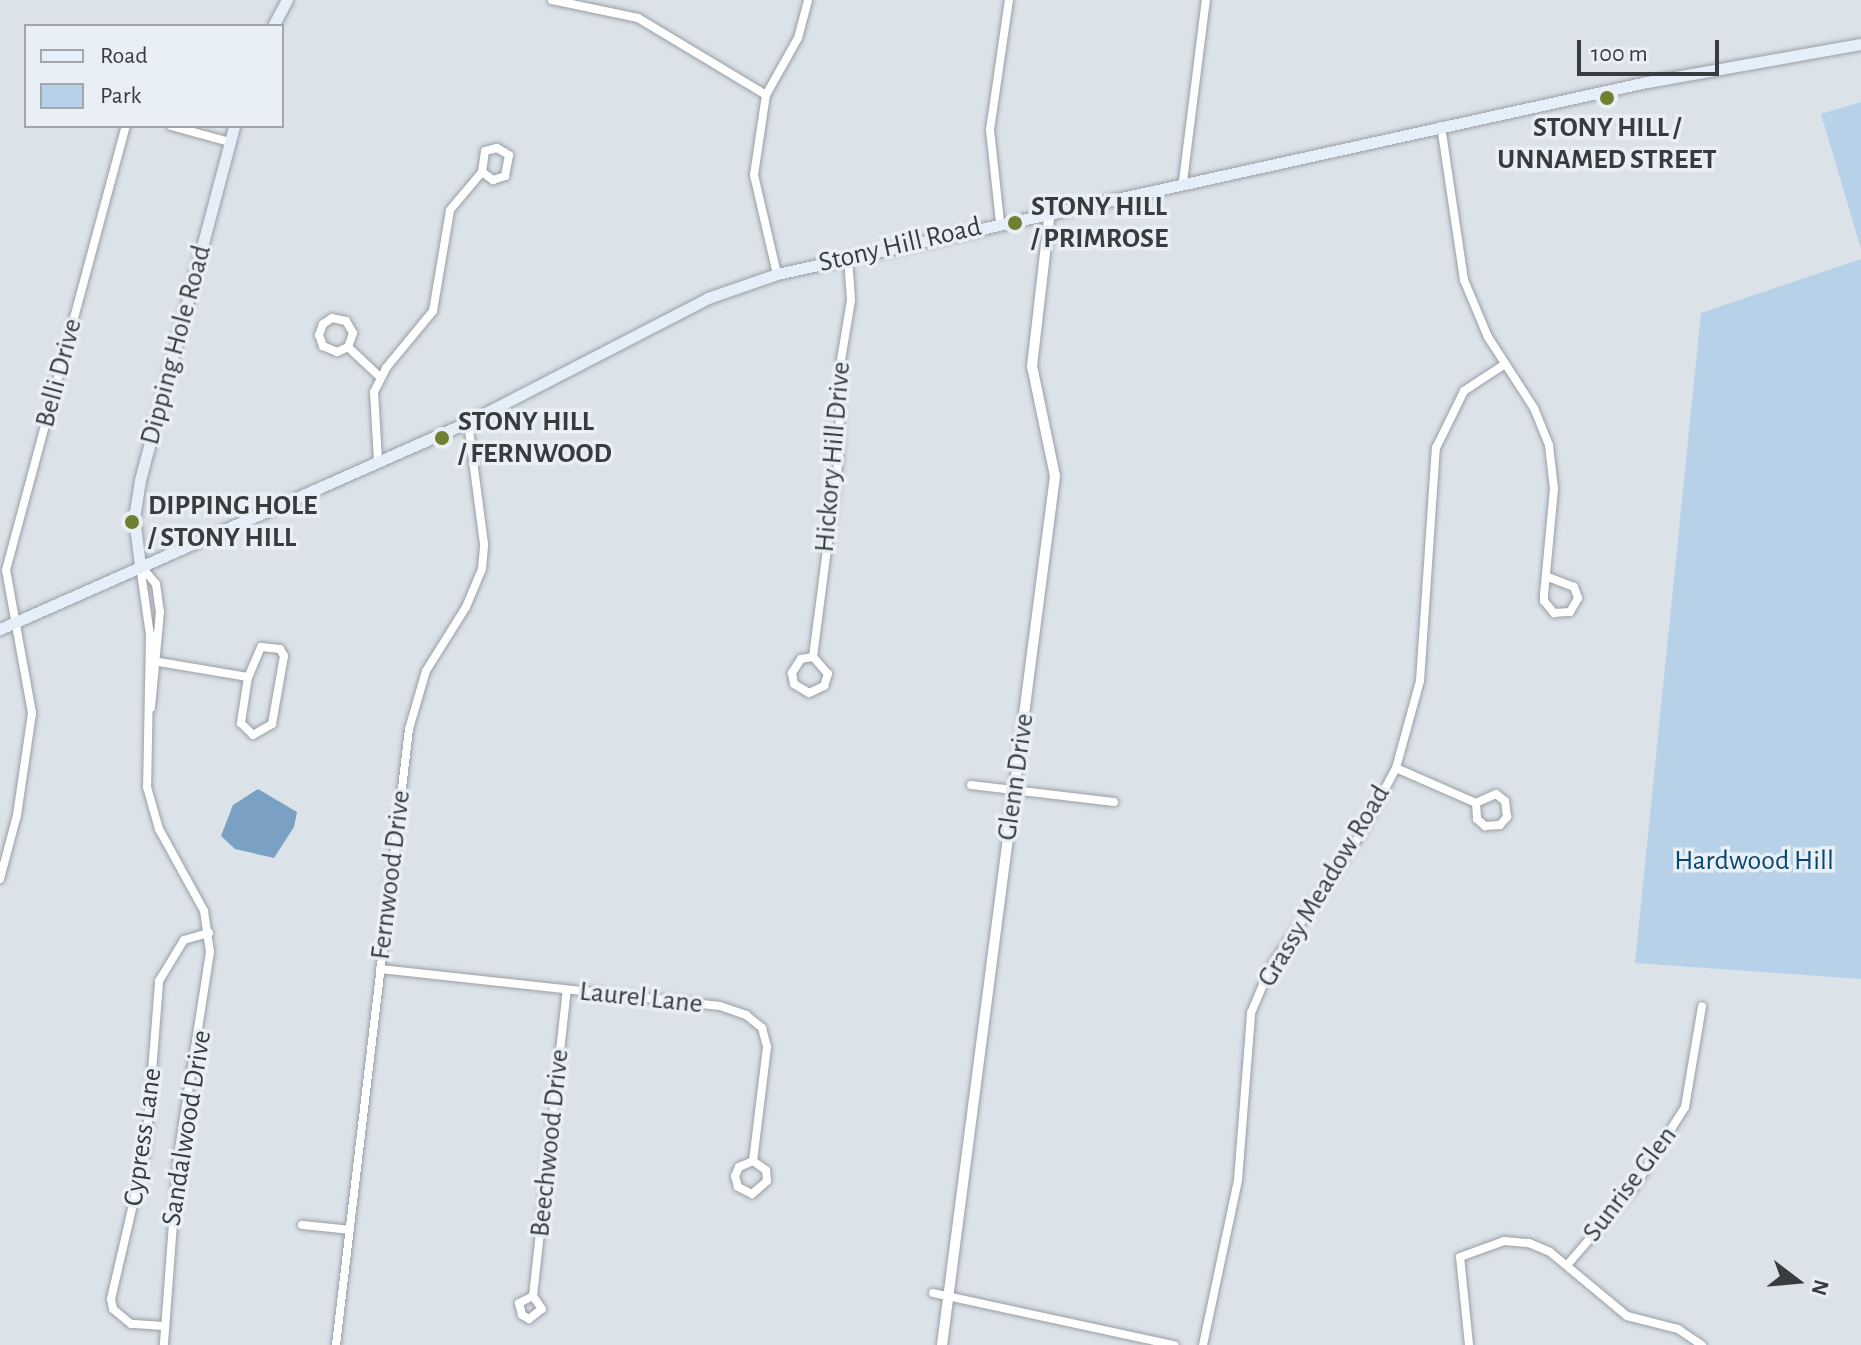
<!DOCTYPE html>
<html>
<head>
<meta charset="utf-8">
<style>
  body { margin:0 }
  #map { position:relative; width:1861px; height:1345px; overflow:hidden; background:#dbe2e8; font-family:"Alegreya Sans",sans-serif }
  div>[style] { position:absolute }
  .green>* { inset:0; background:#b7d1e9 }
  .water>* { inset:0; background:#7aa0c4 }
  .roads { filter:drop-shadow(0 0 2px #999fa5) drop-shadow(0 0 2px #999fa5) }
  .minor>* { height:8px; margin:-4px; padding:0 4px; transform-origin:4px; border-radius:4px; background:#fff }
  .tertiary>* { height:10px; margin:-5px; padding:0 5px; transform-origin:5px; border-radius:5px; background:#fff }
  .secondary>* { height:11px; margin:-5.5px; padding:0 5.5px; transform-origin:5.5px; border-radius:5.5px; background:#e4effa }
  .dots>* { width:22px; height:22px; translate:-50% -50%; box-sizing:border-box; border:4px solid #e8eff5; border-radius:50% }
  span { translate:-50% -50%; white-space:nowrap; text-align:center; line-height:1.15; -webkit-text-stroke:7px #e8eff5; paint-order:stroke }
  .poi-label { font-size:28px; color:#393c3e; font-weight:700 }
  .left { translate:0 -50%; text-align:left }
  .street-label { font-size:28px; color:#393c3e }
  .park-label { font-size:28px; color:#064674 }
  .legend { position:absolute; left:24px; top:24px; width:260px; height:104px; box-sizing:border-box; background:#e8eff5; border:2px solid #a2a7ac; margin:0; padding:10px 14px; list-style:none; font-size:24px; color:#393c3e }
  .legend li { display:flex; align-items:center; gap:16px; height:40px }
  .legend b { width:40px; border:2px solid #a2a7ac }
  .north { position:absolute; left:1757px; top:1241px; width:80px; height:80px; -webkit-text-stroke:6px #e8eff5; paint-order:stroke; rotate:106deg; font-size:22px; font-weight:700; line-height:32px; text-align:center; color:#393c3e }
  .north::after { content:''; display:block; margin:auto; width:28px; height:36px; background:#393c3e; clip-path:polygon(50% 0,100% 100%,50% 72%,0 100%) }
  .scale { position:absolute; left:1577px; top:40px; width:142px; height:36px; box-sizing:border-box; border:4px solid #393c3e; border-top:0; padding-left:10px; font-size:24px; line-height:28px; white-space:nowrap; color:#393c3e; -webkit-text-stroke:6px #e8eff5; paint-order:stroke }
</style>
</head>
<body>
<div id="map">
  <div class="green">
    <div style="clip-path:polygon(1861px 102px,1861px 249px,1821px 114px)"></div>
    <div style="clip-path:polygon(1861px 259px,1861px 979px,1635px 963px,1701px 313px)"></div>
  </div>
  <div class="water">
    <div style="clip-path:polygon(258px 789px,297px 812px,294px 827px,274px 858px,235px 849px,221px 836px,233px 805px)"></div>
  </div>
  <div class="roads">
    <div class="minor">
      <div style="left:552px;top:0;width:88px;rotate:11.8deg"></div>
      <div style="left:638px;top:18px;width:149px;rotate:31deg"></div>
      <div style="left:171px;top:126px;width:61px;rotate:15.2deg"></div>
      <div style="left:1441px;top:126px;width:156px;rotate:81.5deg"></div>
      <div style="left:1464px;top:280px;width:62px;rotate:67.2deg"></div>
      <div style="left:1488px;top:337px;width:85px;rotate:57.1deg"></div>
      <div style="left:1534px;top:408px;width:40px;rotate:68deg"></div>
      <div style="left:1549px;top:445px;width:44px;rotate:83.5deg"></div>
      <div style="left:1554px;top:489px;width:106px;rotate:95.4deg"></div>
      <div style="left:1544px;top:595px;width:6px;rotate:90deg"></div>
      <div style="left:1544px;top:601px;width:16px;rotate:50deg"></div>
      <div style="left:1554px;top:613px;width:16px;rotate:-4deg"></div>
      <div style="left:1570px;top:612px;width:16px;rotate:-60deg"></div>
      <div style="left:1578px;top:598px;width:12px;rotate:-110deg"></div>
      <div style="left:1574px;top:587px;width:30px;rotate:-159deg"></div>
      <div style="left:1183px;top:181px;width:182px;rotate:-82.8deg"></div>
      <div style="left:1000px;top:222px;width:93px;rotate:-96.2deg"></div>
      <div style="left:990px;top:130px;width:131px;rotate:-81.7deg"></div>
      <div style="left:777px;top:274px;width:102px;rotate:-103.1deg"></div>
      <div style="left:754px;top:175px;width:81px;rotate:-81.5deg"></div>
      <div style="left:766px;top:95px;width:65px;rotate:-60.7deg"></div>
      <div style="left:798px;top:38px;width:39px;rotate:-75deg"></div>
      <div style="left:348px;top:347px;width:15px;rotate:-70deg"></div>
      <div style="left:353px;top:333px;width:14px;rotate:-120deg"></div>
      <div style="left:346px;top:321px;width:14px;rotate:-168deg"></div>
      <div style="left:332px;top:318px;width:11px;rotate:146deg"></div>
      <div style="left:323px;top:324px;width:12px;rotate:110deg"></div>
      <div style="left:319px;top:335px;width:12px;rotate:70deg"></div>
      <div style="left:323px;top:346px;width:15px;rotate:23deg"></div>
      <div style="left:337px;top:352px;width:12px;rotate:-24deg"></div>
      <div style="left:348px;top:347px;width:44px;rotate:43.2deg"></div>
      <div style="left:378px;top:461px;width:69px;rotate:-93.3deg"></div>
      <div style="left:374px;top:392px;width:27px;rotate:-63deg"></div>
      <div style="left:386px;top:368px;width:74px;rotate:-50.5deg"></div>
      <div style="left:433px;top:311px;width:102px;rotate:-80.4deg"></div>
      <div style="left:450px;top:210px;width:50px;rotate:-49.9deg"></div>
      <div style="left:482px;top:172px;width:14px;rotate:36deg"></div>
      <div style="left:493px;top:180px;width:13px;rotate:-18deg"></div>
      <div style="left:505px;top:176px;width:21px;rotate:-79deg"></div>
      <div style="left:509px;top:155px;width:14px;rotate:-150deg"></div>
      <div style="left:497px;top:148px;width:12px;rotate:166deg"></div>
      <div style="left:485px;top:151px;width:21px;rotate:98deg"></div>
      <div style="left:140px;top:565px;width:71px;rotate:81.9deg"></div>
      <div style="left:150px;top:635px;width:152px;rotate:91.1deg"></div>
      <div style="left:147px;top:787px;width:44px;rotate:74.1deg"></div>
      <div style="left:159px;top:829px;width:94px;rotate:61.2deg"></div>
      <div style="left:204px;top:911px;width:41px;rotate:81.7deg"></div>
      <div style="left:210px;top:952px;width:207px;rotate:98.9deg"></div>
      <div style="left:178px;top:1157px;width:189px;rotate:94.3deg"></div>
      <div style="left:140px;top:565px;width:25px;rotate:50deg"></div>
      <div style="left:156px;top:584px;width:28px;rotate:82deg"></div>
      <div style="left:160px;top:612px;width:96px;rotate:95.4deg"></div>
      <div style="left:813px;top:657px;width:12px;rotate:171deg"></div>
      <div style="left:801px;top:659px;width:17px;rotate:123deg"></div>
      <div style="left:792px;top:673px;width:11px;rotate:80deg"></div>
      <div style="left:794px;top:684px;width:17px;rotate:31deg"></div>
      <div style="left:809px;top:693px;width:17px;rotate:-25deg"></div>
      <div style="left:824px;top:686px;width:13px;rotate:-72deg"></div>
      <div style="left:828px;top:674px;width:23px;rotate:-131deg"></div>
      <div style="left:813px;top:657px;width:203px;rotate:-82.6deg"></div>
      <div style="left:839px;top:456px;width:96px;rotate:-88.8deg"></div>
      <div style="left:841px;top:360px;width:61px;rotate:-80.5deg"></div>
      <div style="left:851px;top:300px;width:43px;rotate:-94deg"></div>
      <div style="left:159px;top:662px;width:90px;rotate:9.6deg"></div>
      <div style="left:248px;top:677px;width:47px;rotate:98.7deg"></div>
      <div style="left:241px;top:723px;width:17px;rotate:45deg"></div>
      <div style="left:253px;top:735px;width:22px;rotate:-30deg"></div>
      <div style="left:272px;top:724px;width:69px;rotate:-80deg"></div>
      <div style="left:284px;top:656px;width:8px;rotate:-120deg"></div>
      <div style="left:280px;top:649px;width:19px;rotate:-174deg"></div>
      <div style="left:261px;top:647px;width:33px;rotate:113deg"></div>
      <div style="left:1396px;top:768px;width:87px;rotate:23.6deg"></div>
      <div style="left:1476px;top:803px;width:16px;rotate:86deg"></div>
      <div style="left:1477px;top:819px;width:11px;rotate:41deg"></div>
      <div style="left:1485px;top:826px;width:15px;rotate:-4deg"></div>
      <div style="left:1500px;top:825px;width:11px;rotate:-49deg"></div>
      <div style="left:1507px;top:817px;width:16px;rotate:-97deg"></div>
      <div style="left:1505px;top:801px;width:11px;rotate:-142deg"></div>
      <div style="left:1496px;top:794px;width:22px;rotate:156deg"></div>
      <div style="left:971px;top:785px;width:144px;rotate:6.8deg"></div>
      <div style="left:0;top:879px;width:66px;rotate:-75.1deg"></div>
      <div style="left:17px;top:815px;width:103px;rotate:-81.6deg"></div>
      <div style="left:32px;top:713px;width:145px;rotate:-100.3deg"></div>
      <div style="left:6px;top:570px;width:460px;rotate:-74.9deg"></div>
      <div style="left:380px;top:969px;width:342px;rotate:6.2deg"></div>
      <div style="left:720px;top:1006px;width:28px;rotate:19deg"></div>
      <div style="left:746px;top:1015px;width:21px;rotate:39deg"></div>
      <div style="left:762px;top:1028px;width:20px;rotate:75deg"></div>
      <div style="left:767px;top:1047px;width:115px;rotate:97deg"></div>
      <div style="left:753px;top:1161px;width:16px;rotate:35deg"></div>
      <div style="left:766px;top:1170px;width:11px;rotate:85deg"></div>
      <div style="left:767px;top:1181px;width:20px;rotate:139deg"></div>
      <div style="left:752px;top:1194px;width:16px;rotate:-153deg"></div>
      <div style="left:738px;top:1187px;width:11px;rotate:-105deg"></div>
      <div style="left:735px;top:1176px;width:10px;rotate:-66deg"></div>
      <div style="left:739px;top:1167px;width:15px;rotate:-23deg"></div>
      <div style="left:302px;top:1225px;width:48px;rotate:5.9deg"></div>
      <div style="left:1568px;top:1264px;width:99px;rotate:-49.1deg"></div>
      <div style="left:1633px;top:1189px;width:97px;rotate:-57.6deg"></div>
      <div style="left:1685px;top:1107px;width:102px;rotate:-80.4deg"></div>
      <div style="left:933px;top:1293px;width:247px;rotate:12.2deg"></div>
      <div style="left:533px;top:1296px;width:16px;rotate:153deg"></div>
      <div style="left:519px;top:1303px;width:12px;rotate:76deg"></div>
      <div style="left:522px;top:1315px;width:8px;rotate:30deg"></div>
      <div style="left:529px;top:1319px;width:16px;rotate:-38deg"></div>
      <div style="left:542px;top:1309px;width:16px;rotate:-125deg"></div>
      <div style="left:533px;top:1296px;width:308px;rotate:-83.7deg"></div>
      <div style="left:163px;top:1326px;width:32px;rotate:-176deg"></div>
      <div style="left:131px;top:1324px;width:23px;rotate:-140deg"></div>
      <div style="left:113px;top:1309px;width:10px;rotate:-101deg"></div>
      <div style="left:111px;top:1299px;width:155px;rotate:-76.9deg"></div>
      <div style="left:146px;top:1148px;width:168px;rotate:-85.5deg"></div>
      <div style="left:159px;top:981px;width:48px;rotate:-58.6deg"></div>
      <div style="left:184px;top:940px;width:26px;rotate:-16deg"></div>
      <div style="left:336px;top:1345px;width:620px;rotate:-83.24deg"></div>
      <div style="left:409px;top:729px;width:60px;rotate:-73.7deg"></div>
      <div style="left:426px;top:671px;width:75px;rotate:-58deg"></div>
      <div style="left:466px;top:607px;width:41px;rotate:-67.2deg"></div>
      <div style="left:482px;top:569px;width:25px;rotate:-85deg"></div>
      <div style="left:484px;top:544px;width:123px;rotate:-97.5deg"></div>
      <div style="left:1203px;top:1345px;width:169px;rotate:-78deg"></div>
      <div style="left:1238px;top:1180px;width:168px;rotate:-85.5deg"></div>
      <div style="left:1251px;top:1013px;width:49px;rotate:-67.1deg"></div>
      <div style="left:1270px;top:968px;width:164px;rotate:-55.9deg"></div>
      <div style="left:1362px;top:832px;width:72px;rotate:-62deg"></div>
      <div style="left:1396px;top:768px;width:90px;rotate:-74.6deg"></div>
      <div style="left:1420px;top:681px;width:234px;rotate:-86.1deg"></div>
      <div style="left:1436px;top:448px;width:64px;rotate:-63.8deg"></div>
      <div style="left:1464px;top:391px;width:49px;rotate:-33.4deg"></div>
      <div style="left:1469px;top:1345px;width:88px;rotate:-95.8deg"></div>
      <div style="left:1460px;top:1257px;width:47px;rotate:-20deg"></div>
      <div style="left:1504px;top:1241px;width:25px;rotate:5deg"></div>
      <div style="left:1529px;top:1243px;width:23px;rotate:23deg"></div>
      <div style="left:1550px;top:1252px;width:100px;rotate:39.7deg"></div>
      <div style="left:1627px;top:1316px;width:53px;rotate:14.3deg"></div>
      <div style="left:1678px;top:1329px;width:29px;rotate:34deg"></div>
    </div>
    <div class="tertiary">
      <div style="left:942px;top:1345px;width:876px;rotate:-82.59deg"></div>
      <div style="left:1055px;top:476px;width:112px;rotate:-101.8deg"></div>
      <div style="left:1032px;top:366px;width:156px;rotate:-83.4deg"></div>
    </div>
    <div class="secondary">
      <div style="left:273px;top:26px;width:30px;rotate:-62deg"></div>
      <div style="left:140px;top:565px;width:47px;rotate:-97.3deg"></div>
      <div style="left:134px;top:518px;width:38px;rotate:-81deg"></div>
      <div style="left:140px;top:480px;width:366px;rotate:-75.1deg"></div>
      <div style="left:0;top:629px;width:512px;rotate:-23.86deg"></div>
      <div style="left:468px;top:422px;width:270px;rotate:-27.3deg"></div>
      <div style="left:708px;top:298px;width:73px;rotate:-19.2deg"></div>
      <div style="left:777px;top:274px;width:891px;rotate:-12.45deg"></div>
      <div style="left:1647px;top:82px;width:217px;rotate:-10.1deg"></div>
    </div>
  </div>
  <div class="dots">
    <div style="left:1607px;top:98px;background:#6f8030"></div>
    <div style="left:1015px;top:223px;background:#6f8030"></div>
    <div style="left:442px;top:438px;background:#6f8030"></div>
    <div style="left:132px;top:522px;background:#6f8030"></div>
  </div>
  <div class="poi-label">
    <span style="left:1607px;top:144px">STONY HILL /<br>UNNAMED STREET</span>
    <span class="left" style="left:1031px;top:223px">STONY HILL<br>/ PRIMROSE</span>
    <span class="left" style="left:458px;top:438px">STONY HILL<br>/ FERNWOOD</span>
    <span class="left" style="left:148px;top:522px">DIPPING HOLE<br>/ STONY HILL</span>
  </div>
  <div class="street-label">
    <span style="left:900px;top:245px;rotate:-13deg">Stony Hill Road</span>
    <span style="left:176px;top:345px;rotate:-75deg">Dipping Hole Road</span>
    <span style="left:59px;top:373px;rotate:-75deg">Belli Drive</span>
    <span style="left:833px;top:457px;rotate:-85deg">Hickory Hill Drive</span>
    <span style="left:1016px;top:777px;rotate:-82deg">Glenn Drive</span>
    <span style="left:391px;top:875px;rotate:-83deg">Fernwood Drive</span>
    <span style="left:1324px;top:886px;rotate:-59deg">Grassy Meadow Road</span>
    <span style="left:641px;top:998px;rotate:6deg">Laurel Lane</span>
    <span style="left:187px;top:1128px;rotate:-81deg">Sandalwood Drive</span>
    <span style="left:143px;top:1137px;rotate:-82deg">Cypress Lane</span>
    <span style="left:550px;top:1143px;rotate:-84deg">Beechwood Drive</span>
    <span style="left:1630px;top:1184px;rotate:-53deg">Sunrise Glen</span>
  </div>
  <div class="park-label">
    <span style="left:1754px;top:861px">Hardwood Hill</span>
  </div>
  <ul class="legend">
  <li><b style="height:10px;background:#e4effa"></b>Road</li>
  <li><b style="height:22px;background:#b7d1e9"></b>Park</li>
  </ul>
  <div class="north">N</div>
  <div class="scale">100 m</div>
</div>
</body>
</html>
